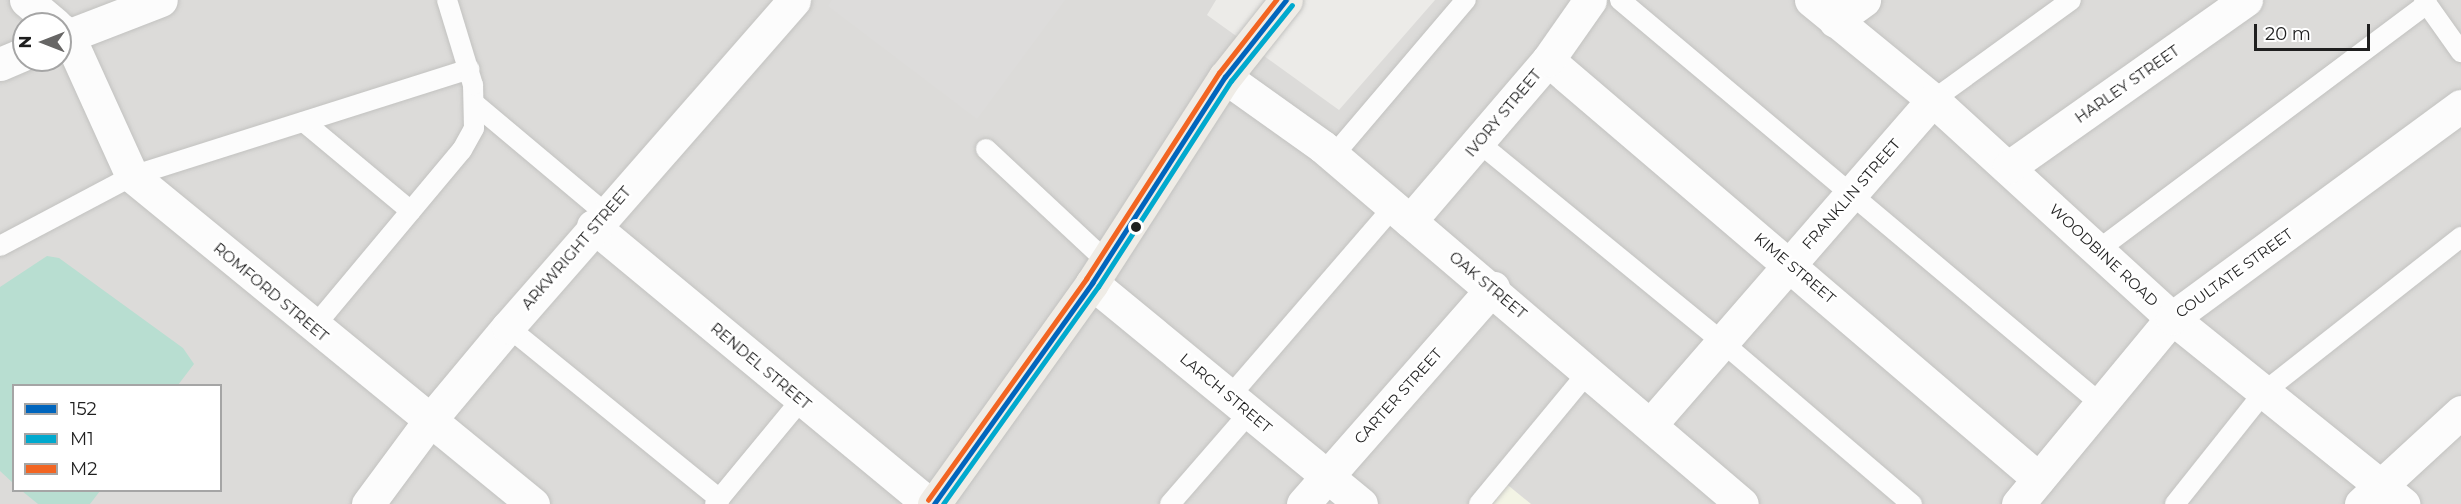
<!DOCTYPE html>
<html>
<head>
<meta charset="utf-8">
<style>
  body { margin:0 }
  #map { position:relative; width:2461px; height:504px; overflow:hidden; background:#ecebe8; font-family:Montserrat,sans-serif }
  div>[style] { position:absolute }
  .residential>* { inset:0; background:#dcdbd9 }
  .education>* { inset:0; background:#f3f4e5 }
  .pitch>* { inset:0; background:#b8ded1 }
  .parking>* { inset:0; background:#dddcdb }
  .roads { filter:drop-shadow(0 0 2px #c2c2c0) drop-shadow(0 0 2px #c2c2c0) }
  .lane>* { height:20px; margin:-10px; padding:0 10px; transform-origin:10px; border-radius:10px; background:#fcfcfc }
  .street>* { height:33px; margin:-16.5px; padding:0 16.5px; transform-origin:16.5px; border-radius:16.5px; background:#fcfcfc }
  .primary>* { height:33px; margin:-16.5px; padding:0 16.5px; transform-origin:16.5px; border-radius:16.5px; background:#efece6 }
  .bus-1>* { height:4.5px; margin:-2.25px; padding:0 2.25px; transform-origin:2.25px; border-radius:2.25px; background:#0065bd }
  .bus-2>* { height:4.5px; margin:-2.25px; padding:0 2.25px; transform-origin:2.25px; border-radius:2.25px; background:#00a9ce }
  .bus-3>* { height:4.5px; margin:-2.25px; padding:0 2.25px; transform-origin:2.25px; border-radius:2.25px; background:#f26522 }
  .dots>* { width:16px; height:16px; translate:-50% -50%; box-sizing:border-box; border:3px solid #fff; border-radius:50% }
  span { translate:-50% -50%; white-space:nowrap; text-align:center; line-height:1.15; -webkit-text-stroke:5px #fff; paint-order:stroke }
  .street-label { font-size:15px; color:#1f1f1f }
  .legend { position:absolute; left:12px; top:384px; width:210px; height:108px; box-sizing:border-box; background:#fff; border:2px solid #a5a5a5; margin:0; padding:8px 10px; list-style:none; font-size:18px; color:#1f1f1f }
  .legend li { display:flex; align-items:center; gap:12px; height:30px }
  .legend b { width:30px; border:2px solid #a5a5a5 }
  .north { position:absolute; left:12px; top:12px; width:60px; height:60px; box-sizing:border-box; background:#fff; border:2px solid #a5a5a5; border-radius:50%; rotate:270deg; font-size:16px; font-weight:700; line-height:24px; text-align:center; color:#1f1f1f }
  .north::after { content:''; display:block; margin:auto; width:21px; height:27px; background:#676665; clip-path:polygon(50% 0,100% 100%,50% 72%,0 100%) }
  .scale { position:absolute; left:2254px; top:24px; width:116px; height:27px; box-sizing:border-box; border:3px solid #1f1f1f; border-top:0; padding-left:8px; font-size:18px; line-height:21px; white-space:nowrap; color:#1f1f1f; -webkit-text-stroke:4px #fff; paint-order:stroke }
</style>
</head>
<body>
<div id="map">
  <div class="residential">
    <div style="clip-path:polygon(evenodd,0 0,1216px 0,1207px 15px,1339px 110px,1435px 0,2461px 0,2461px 504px,0 504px,0 0,24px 24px,60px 24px,60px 60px,24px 60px,24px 24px,0 0,14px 386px,220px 386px,220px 490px,14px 490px,14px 386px)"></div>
  </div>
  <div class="education">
    <div style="clip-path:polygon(1498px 477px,1531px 504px,1474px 504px)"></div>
  </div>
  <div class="pitch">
    <div style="clip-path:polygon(47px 256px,59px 258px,183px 348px,194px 364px,178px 385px,14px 386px,13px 483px,0 471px,0 287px)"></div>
    <div style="clip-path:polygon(22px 491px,100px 491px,90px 504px,38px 504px)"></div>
  </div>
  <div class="parking">
    <div style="clip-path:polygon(832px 0,1065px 0,977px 119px,828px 6px)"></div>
  </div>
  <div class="roads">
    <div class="lane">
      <div style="left:1620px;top:0;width:628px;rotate:40.03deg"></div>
      <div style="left:2424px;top:0;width:64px;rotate:54.6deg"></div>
      <div style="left:1933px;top:100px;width:170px;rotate:-35.9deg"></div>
      <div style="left:475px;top:104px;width:170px;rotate:40deg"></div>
      <div style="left:304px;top:122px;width:139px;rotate:39.8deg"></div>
      <div style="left:1478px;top:142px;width:315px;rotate:39.3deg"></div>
      <div style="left:1722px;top:342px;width:250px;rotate:40.5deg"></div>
      <div style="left:986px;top:149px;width:164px;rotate:43deg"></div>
      <div style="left:1333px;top:156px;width:205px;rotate:-49.6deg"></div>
      <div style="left:0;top:246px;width:149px;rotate:-27.9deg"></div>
      <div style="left:132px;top:176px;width:354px;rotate:-17.6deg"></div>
      <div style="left:2098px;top:250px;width:411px;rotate:-36.8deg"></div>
      <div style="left:508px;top:327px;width:273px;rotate:39.1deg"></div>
      <div style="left:313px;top:328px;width:232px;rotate:-50.1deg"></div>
      <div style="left:462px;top:150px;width:25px;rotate:-61deg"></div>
      <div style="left:474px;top:128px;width:43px;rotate:-91.3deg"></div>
      <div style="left:473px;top:85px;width:89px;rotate:-107deg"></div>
      <div style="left:1231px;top:395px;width:248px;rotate:-49.2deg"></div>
      <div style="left:715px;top:504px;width:135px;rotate:-50.4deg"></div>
      <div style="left:1170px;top:504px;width:121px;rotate:-49deg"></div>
      <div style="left:1479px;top:504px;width:173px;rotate:-50.4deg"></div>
      <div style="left:2175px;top:504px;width:143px;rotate:-51.5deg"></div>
      <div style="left:2264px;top:392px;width:251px;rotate:-38.2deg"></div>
    </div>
    <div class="street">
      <div style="left:26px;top:0;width:38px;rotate:40deg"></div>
      <div style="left:1811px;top:0;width:158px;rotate:39.3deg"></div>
      <div style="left:1933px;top:100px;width:323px;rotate:42.4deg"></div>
      <div style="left:2172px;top:318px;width:297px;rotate:38.8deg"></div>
      <div style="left:1835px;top:21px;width:36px;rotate:-36deg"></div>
      <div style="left:60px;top:29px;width:10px;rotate:37deg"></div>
      <div style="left:68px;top:35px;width:155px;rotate:65.6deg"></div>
      <div style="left:132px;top:176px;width:518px;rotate:39.28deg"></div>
      <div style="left:60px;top:39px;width:108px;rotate:-21.1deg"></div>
      <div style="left:1548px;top:60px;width:645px;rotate:40.48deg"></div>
      <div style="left:0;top:64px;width:26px;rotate:-23deg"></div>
      <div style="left:1225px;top:77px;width:120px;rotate:35.5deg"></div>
      <div style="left:1323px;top:147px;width:550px;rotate:40.43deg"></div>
      <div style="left:2009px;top:167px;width:290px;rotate:-35.2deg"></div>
      <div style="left:1410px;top:221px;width:212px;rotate:-49.4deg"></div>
      <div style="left:1548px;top:60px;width:73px;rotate:-55deg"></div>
      <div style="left:593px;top:226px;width:436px;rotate:39.6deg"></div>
      <div style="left:1092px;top:283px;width:348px;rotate:39.4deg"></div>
      <div style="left:1651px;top:424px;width:430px;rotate:-49deg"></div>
      <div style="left:368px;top:504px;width:106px;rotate:-53.5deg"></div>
      <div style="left:431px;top:419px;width:120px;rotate:-50.1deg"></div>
      <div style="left:508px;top:327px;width:434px;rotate:-48.8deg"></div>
      <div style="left:1303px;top:504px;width:288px;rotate:-48.7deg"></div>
      <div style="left:2018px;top:504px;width:241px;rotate:-50.4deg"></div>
      <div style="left:2172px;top:318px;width:358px;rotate:-36.3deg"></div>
      <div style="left:2361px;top:504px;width:136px;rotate:-42.6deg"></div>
    </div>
    <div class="primary">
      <div style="left:934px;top:504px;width:272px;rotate:-54.4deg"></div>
      <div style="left:1092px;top:283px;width:245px;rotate:-57.2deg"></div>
      <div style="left:1225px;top:77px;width:98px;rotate:-51.6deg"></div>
    </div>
  </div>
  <div class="bus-1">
    <div style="left:934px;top:504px;width:272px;rotate:-54.4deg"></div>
    <div style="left:1092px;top:283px;width:245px;rotate:-57.2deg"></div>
    <div style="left:1225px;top:77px;width:98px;rotate:-51.6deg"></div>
  </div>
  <div class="bus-2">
    <div style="left:943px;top:504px;width:267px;rotate:-54.5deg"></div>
    <div style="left:1098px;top:287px;width:245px;rotate:-57.2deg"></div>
    <div style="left:1231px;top:81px;width:97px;rotate:-51.2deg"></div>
  </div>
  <div class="bus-3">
    <div style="left:928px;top:500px;width:272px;rotate:-54.4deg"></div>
    <div style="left:1086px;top:279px;width:245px;rotate:-57.2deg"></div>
    <div style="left:1219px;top:73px;width:93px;rotate:-52deg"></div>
  </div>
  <div class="dots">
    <div style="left:1136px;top:227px;background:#1f1f1f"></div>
  </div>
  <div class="street-label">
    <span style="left:2127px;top:84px;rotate:-35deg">HARLEY STREET</span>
    <span style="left:1503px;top:113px;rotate:-50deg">IVORY STREET</span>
    <span style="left:1851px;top:194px;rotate:-49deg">FRANKLIN STREET</span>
    <span style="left:576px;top:248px;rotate:-49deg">ARKWRIGHT STREET</span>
    <span style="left:2104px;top:255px;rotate:43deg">WOODBINE ROAD</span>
    <span style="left:1795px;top:268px;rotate:40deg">KIME STREET</span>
    <span style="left:2234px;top:273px;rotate:-36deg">COULTATE STREET</span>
    <span style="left:1488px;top:285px;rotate:40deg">OAK STREET</span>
    <span style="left:271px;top:292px;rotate:40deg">ROMFORD STREET</span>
    <span style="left:761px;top:366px;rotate:40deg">RENDEL STREET</span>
    <span style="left:1226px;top:393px;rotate:40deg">LARCH STREET</span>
    <span style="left:1398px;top:396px;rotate:-48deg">CARTER STREET</span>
  </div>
  <ul class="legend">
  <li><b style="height:8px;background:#0065bd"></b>152</li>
  <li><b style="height:8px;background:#00a9ce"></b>M1</li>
  <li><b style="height:8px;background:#f26522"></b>M2</li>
  </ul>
  <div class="north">N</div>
  <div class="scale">20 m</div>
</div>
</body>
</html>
